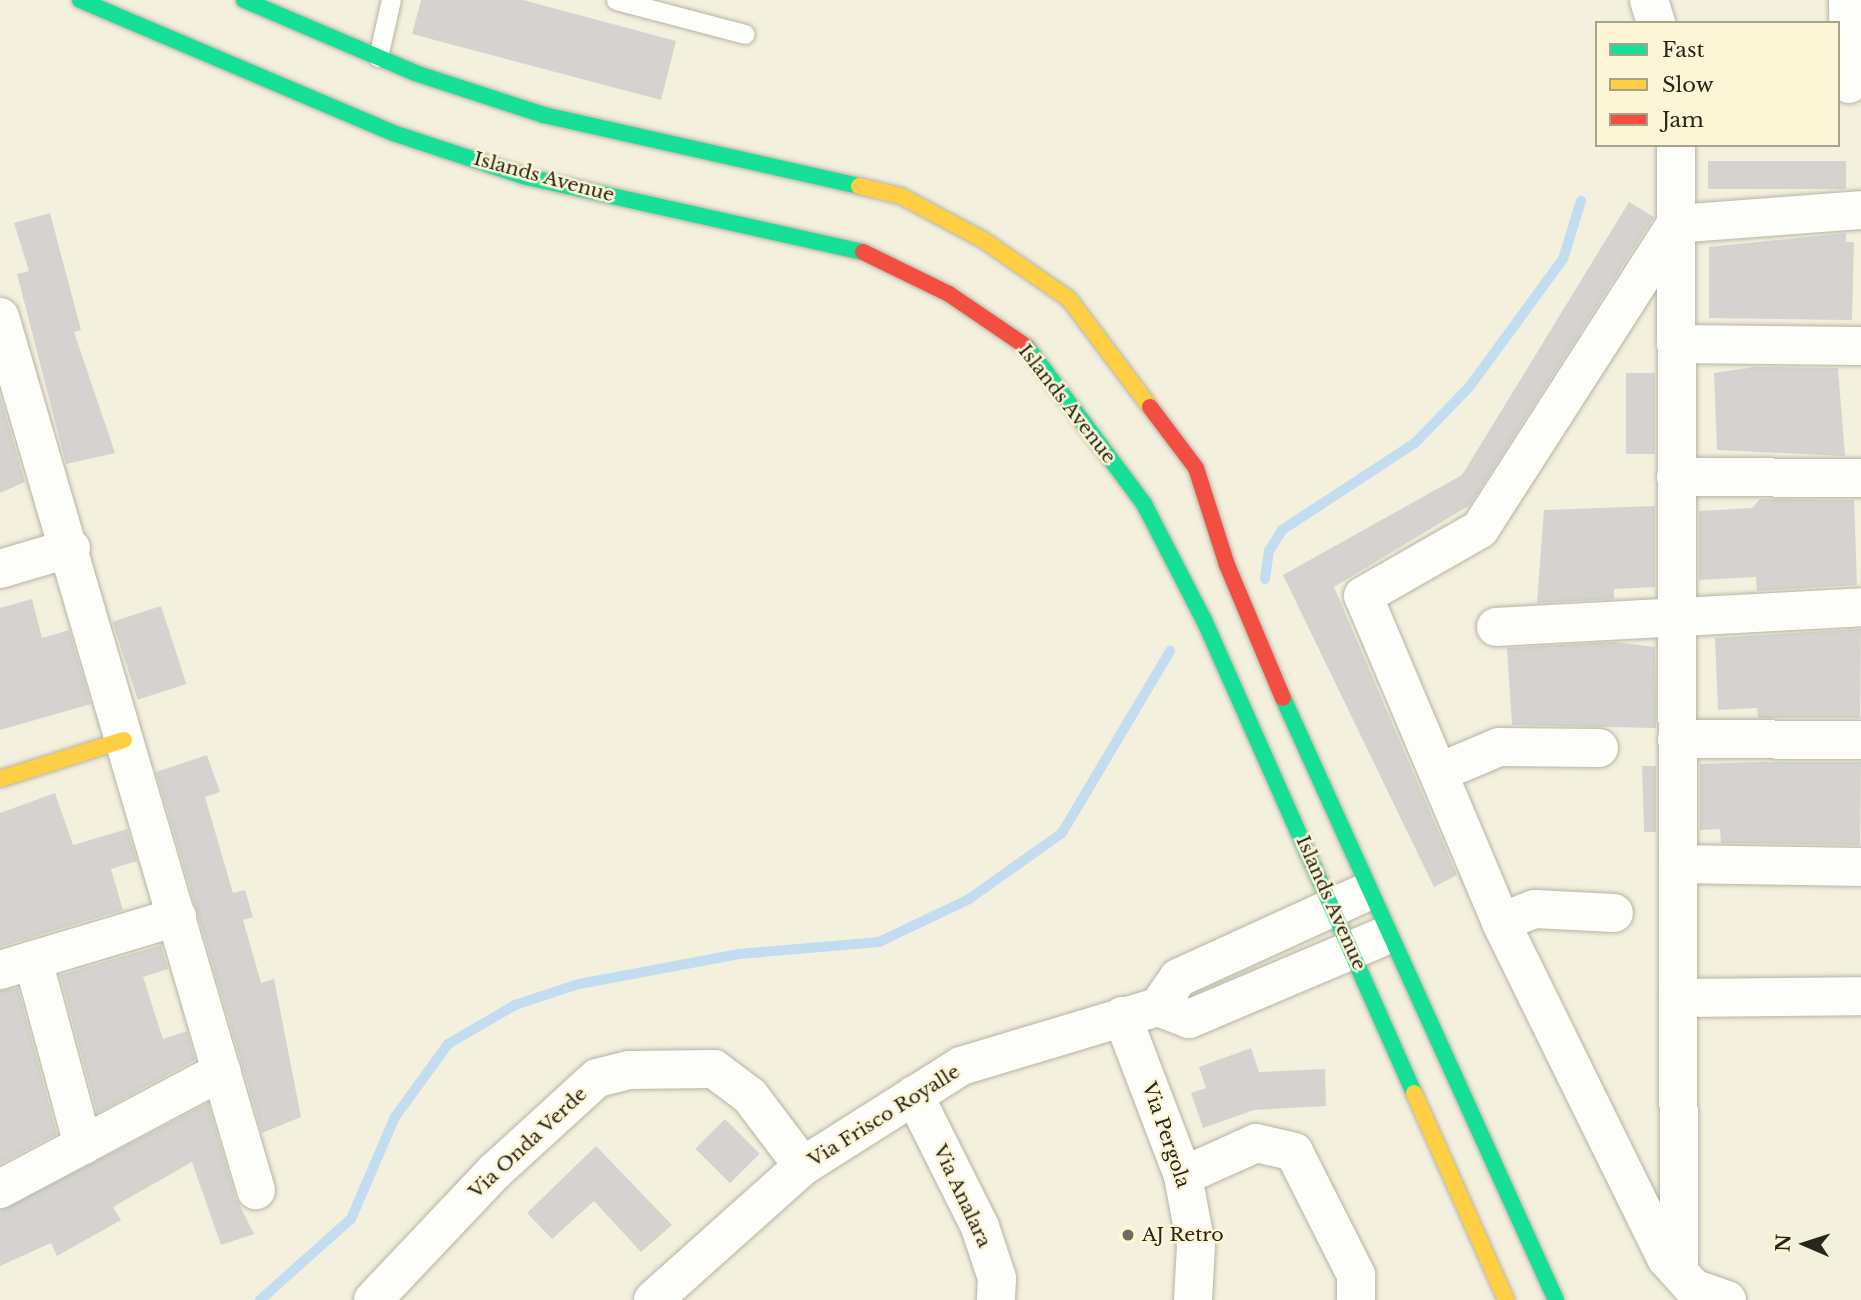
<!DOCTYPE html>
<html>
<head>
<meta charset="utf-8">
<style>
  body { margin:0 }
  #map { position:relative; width:1861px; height:1300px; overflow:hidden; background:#f4f0de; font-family:"Libre Baskerville",serif }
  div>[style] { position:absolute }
  .stream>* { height:10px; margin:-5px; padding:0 5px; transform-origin:5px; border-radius:5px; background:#c2ddf0 }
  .building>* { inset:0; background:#d5d3d0; transform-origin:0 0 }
  .roads { filter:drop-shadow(0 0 2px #b6b4a5) drop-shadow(0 0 2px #b6b4a5) }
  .lane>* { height:19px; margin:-9.5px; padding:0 9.5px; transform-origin:9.5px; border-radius:9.5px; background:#fdfdfa }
  .street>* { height:38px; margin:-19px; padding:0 19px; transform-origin:19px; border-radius:19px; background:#fdfdfa }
  .fast>* { height:16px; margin:-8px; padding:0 8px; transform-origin:8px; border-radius:8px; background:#16e098 }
  .slow>* { height:16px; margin:-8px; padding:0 8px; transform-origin:8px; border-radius:8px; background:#ffcf43 }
  .jam>* { height:16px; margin:-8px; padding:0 8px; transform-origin:8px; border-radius:8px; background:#f24e42 }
  .dots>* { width:19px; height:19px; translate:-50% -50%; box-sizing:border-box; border:4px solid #fcf6d6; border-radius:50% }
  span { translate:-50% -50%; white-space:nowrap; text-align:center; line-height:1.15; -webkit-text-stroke:5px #fcf6d6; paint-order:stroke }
  .street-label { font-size:19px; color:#28251a }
  .poi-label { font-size:19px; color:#28251a }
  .left { translate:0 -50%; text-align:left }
  .legend { position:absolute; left:1595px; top:21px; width:245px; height:126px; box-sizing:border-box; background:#fcf6d6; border:2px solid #a7a28b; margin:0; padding:9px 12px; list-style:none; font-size:21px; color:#28251a }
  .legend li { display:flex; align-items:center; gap:14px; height:35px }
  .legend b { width:35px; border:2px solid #a7a28b }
  .north { position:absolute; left:1770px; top:1209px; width:70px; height:70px; -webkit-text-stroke:5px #fcf6d6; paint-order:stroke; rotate:273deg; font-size:19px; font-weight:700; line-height:28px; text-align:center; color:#28251a }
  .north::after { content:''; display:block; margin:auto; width:24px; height:32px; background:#28251a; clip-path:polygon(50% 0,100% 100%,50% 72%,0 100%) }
</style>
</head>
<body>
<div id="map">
  <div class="stream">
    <div style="left:1265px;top:579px;width:28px;rotate:-82deg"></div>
    <div style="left:1269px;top:551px;width:25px;rotate:-58deg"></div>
    <div style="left:1282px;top:530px;width:159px;rotate:-33.2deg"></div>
    <div style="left:1415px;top:443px;width:79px;rotate:-46deg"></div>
    <div style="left:1470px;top:386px;width:157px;rotate:-53.8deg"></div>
    <div style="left:1563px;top:259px;width:61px;rotate:-72.8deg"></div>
    <div style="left:260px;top:1300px;width:122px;rotate:-41.7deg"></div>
    <div style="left:351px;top:1219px;width:111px;rotate:-66.7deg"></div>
    <div style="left:395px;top:1117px;width:90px;rotate:-54deg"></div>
    <div style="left:448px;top:1044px;width:78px;rotate:-30.2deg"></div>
    <div style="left:515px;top:1005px;width:67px;rotate:-18.2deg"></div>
    <div style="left:579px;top:984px;width:163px;rotate:-10.6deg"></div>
    <div style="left:739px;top:954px;width:141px;rotate:-4.9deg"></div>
    <div style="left:879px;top:942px;width:100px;rotate:-25.5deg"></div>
    <div style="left:969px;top:899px;width:114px;rotate:-35.4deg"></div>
    <div style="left:1062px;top:833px;width:212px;rotate:-59.3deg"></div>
  </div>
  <div class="building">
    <div style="clip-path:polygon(421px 0,523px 0,676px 41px,661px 100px,412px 34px)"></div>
    <div style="left:1846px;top:161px;width:28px;height:138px;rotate:90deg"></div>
    <div style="clip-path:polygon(1629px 202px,1654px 217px,1470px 505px,1334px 587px,1457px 875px,1434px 887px,1283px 575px,1462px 475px)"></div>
    <div style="clip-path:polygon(50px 213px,81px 330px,74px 332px,115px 453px,66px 464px,17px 274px,29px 271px,14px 223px)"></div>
    <div style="clip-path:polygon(1846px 233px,1846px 242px,1854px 242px,1852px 320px,1709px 318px,1709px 247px)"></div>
    <div style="clip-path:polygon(1755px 367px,1838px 368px,1845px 456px,1717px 450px,1714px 373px)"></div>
    <div style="left:1626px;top:373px;width:29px;height:81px"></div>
    <div style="clip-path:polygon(0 395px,25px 482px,0 493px)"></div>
    <div style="clip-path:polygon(1760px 499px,1854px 500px,1857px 585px,1757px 591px,1756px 577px,1699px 580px,1699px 511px,1752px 508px)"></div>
    <div style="clip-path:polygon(1655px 506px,1655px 587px,1614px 589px,1614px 599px,1537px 603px,1544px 510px)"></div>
    <div style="clip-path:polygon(32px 599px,42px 638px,69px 630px,91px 704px,0 730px,0 608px)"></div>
    <div style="left:161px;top:606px;width:82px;height:51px;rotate:72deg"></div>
    <div style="clip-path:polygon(1861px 629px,1860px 718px,1758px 718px,1757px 708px,1718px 710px,1715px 638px)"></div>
    <div style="clip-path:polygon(1614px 642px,1655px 647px,1656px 728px,1512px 725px,1507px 648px)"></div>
    <div style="clip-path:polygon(207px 755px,220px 792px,205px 797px,233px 893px,245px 890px,253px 917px,243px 920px,261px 983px,274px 979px,301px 1117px,262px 1133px,156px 772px)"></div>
    <div style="clip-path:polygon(1759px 762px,1861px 762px,1860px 845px,1721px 843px,1720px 829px,1700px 830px,1700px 764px)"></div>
    <div style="clip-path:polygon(1642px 766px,1656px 766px,1656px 832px,1644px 832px)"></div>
    <div style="clip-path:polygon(55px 793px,73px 845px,127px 829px,137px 861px,111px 869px,123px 910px,0 947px,0 813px)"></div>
    <div style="clip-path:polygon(161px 945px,168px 969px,143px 977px,163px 1039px,187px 1031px,195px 1060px,97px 1113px,60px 975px)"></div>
    <div style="clip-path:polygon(18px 988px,57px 1134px,0 1164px,0 991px)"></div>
    <div style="clip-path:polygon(1251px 1048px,1259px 1072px,1325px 1069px,1326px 1106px,1254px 1110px,1203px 1128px,1191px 1093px,1206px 1088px,1199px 1067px)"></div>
    <div style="clip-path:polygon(208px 1103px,235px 1196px,254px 1234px,221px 1245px,192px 1162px,113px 1207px,121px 1220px,57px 1256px,51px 1243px,0 1266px,0 1211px)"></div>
    <div style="left:725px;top:1119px;width:49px;height:42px;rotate:45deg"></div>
    <div style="clip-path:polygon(596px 1146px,672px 1225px,641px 1252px,594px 1201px,552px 1239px,527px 1213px)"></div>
  </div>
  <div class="roads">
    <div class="lane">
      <div style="left:616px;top:0;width:133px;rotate:14.8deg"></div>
      <div style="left:378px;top:57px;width:58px;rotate:-77.2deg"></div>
    </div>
    <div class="street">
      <div style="left:1649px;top:0;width:24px;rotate:73deg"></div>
      <div style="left:1848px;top:0;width:84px;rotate:89.3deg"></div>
      <div style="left:1676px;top:145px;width:1127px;rotate:89.85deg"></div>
      <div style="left:0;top:317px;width:910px;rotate:73.66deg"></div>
      <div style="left:1676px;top:344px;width:185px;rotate:0.6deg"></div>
      <div style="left:1676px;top:477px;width:185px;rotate:0.3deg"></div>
      <div style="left:0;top:569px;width:74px;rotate:-16.5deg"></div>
      <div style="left:1496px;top:627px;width:366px;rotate:-3.1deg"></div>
      <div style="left:1677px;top:739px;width:184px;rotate:0.3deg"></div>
      <div style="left:1442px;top:771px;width:62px;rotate:-22.8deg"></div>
      <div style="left:1499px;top:747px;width:100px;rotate:0.6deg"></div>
      <div style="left:1678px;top:864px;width:183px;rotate:0.9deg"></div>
      <div style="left:1501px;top:922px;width:36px;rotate:-21deg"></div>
      <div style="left:1535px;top:909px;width:79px;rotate:2.9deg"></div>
      <div style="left:33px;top:960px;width:192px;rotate:74.9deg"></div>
      <div style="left:0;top:970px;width:185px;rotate:-16.7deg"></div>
      <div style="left:1678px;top:998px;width:183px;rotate:-0.6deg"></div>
      <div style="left:1158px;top:1007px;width:35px;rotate:-55deg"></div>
      <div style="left:1178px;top:978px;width:200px;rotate:-24.5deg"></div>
      <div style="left:1122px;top:1016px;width:171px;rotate:69.1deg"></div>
      <div style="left:1183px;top:1176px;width:70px;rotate:79.3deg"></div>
      <div style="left:1196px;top:1245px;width:55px;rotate:93.1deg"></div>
      <div style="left:914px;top:1095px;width:148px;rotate:63.4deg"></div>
      <div style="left:980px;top:1227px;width:54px;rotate:71.6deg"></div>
      <div style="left:997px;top:1278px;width:22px;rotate:93deg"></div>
      <div style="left:1183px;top:1176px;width:80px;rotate:-24.3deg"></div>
      <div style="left:1256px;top:1143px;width:39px;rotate:13deg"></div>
      <div style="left:1294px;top:1152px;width:138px;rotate:63.2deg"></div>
      <div style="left:1356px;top:1275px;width:25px;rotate:90deg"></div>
      <div style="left:0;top:1189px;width:251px;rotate:-28deg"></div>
      <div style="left:373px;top:1300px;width:176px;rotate:-46.6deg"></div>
      <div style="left:494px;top:1172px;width:139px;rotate:-42.4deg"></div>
      <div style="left:597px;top:1078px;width:33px;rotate:-14deg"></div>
      <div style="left:629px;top:1070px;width:85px;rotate:-0.7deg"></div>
      <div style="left:714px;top:1069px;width:45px;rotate:36.9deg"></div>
      <div style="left:750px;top:1096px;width:88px;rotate:52.9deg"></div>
      <div style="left:653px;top:1300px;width:201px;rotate:-41.8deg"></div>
      <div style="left:803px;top:1166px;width:187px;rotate:-32.3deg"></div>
      <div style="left:961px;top:1066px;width:206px;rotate:-16.7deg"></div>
      <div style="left:1158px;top:1007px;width:33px;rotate:21deg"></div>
      <div style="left:1189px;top:1019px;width:207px;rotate:-23deg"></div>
      <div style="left:1727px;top:1300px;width:36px;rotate:-161deg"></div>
      <div style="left:1693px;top:1288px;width:40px;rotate:-132deg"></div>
      <div style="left:1666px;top:1258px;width:374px;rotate:-116.2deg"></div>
      <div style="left:1501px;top:922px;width:354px;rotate:-112.9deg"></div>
      <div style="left:1363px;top:596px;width:135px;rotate:-29.8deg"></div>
      <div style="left:1480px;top:529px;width:363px;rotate:-57.3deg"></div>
      <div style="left:1676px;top:224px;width:186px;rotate:-4.3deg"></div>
    </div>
    <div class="fast">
      <div style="left:80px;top:0;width:340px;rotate:23deg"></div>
      <div style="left:393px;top:133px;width:141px;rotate:18.2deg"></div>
      <div style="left:527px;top:177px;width:344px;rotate:12.6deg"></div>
      <div style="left:244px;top:0;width:186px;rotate:23.1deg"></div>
      <div style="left:415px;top:73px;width:136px;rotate:18deg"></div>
      <div style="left:544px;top:115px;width:323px;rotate:12.7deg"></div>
      <div style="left:1027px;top:347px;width:196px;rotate:53.3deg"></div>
      <div style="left:1144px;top:504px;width:131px;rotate:62.7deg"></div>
      <div style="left:1204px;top:620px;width:518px;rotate:66.06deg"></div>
      <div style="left:1283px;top:698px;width:661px;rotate:65.61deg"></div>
    </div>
    <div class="slow">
      <div style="left:859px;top:186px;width:43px;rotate:13.4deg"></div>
      <div style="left:901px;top:196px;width:92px;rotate:28deg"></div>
      <div style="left:982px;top:239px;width:106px;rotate:34.6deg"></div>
      <div style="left:1069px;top:299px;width:135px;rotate:53.1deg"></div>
      <div style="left:0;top:779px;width:130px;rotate:-17.5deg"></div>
      <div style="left:1414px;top:1093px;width:227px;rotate:66deg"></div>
    </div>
    <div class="jam">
      <div style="left:863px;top:252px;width:96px;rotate:26deg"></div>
      <div style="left:949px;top:294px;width:94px;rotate:34.2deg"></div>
      <div style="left:1150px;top:407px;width:76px;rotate:53deg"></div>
      <div style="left:1196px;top:468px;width:102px;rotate:72.3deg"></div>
      <div style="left:1227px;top:565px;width:144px;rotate:67.2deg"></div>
    </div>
  </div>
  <div class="dots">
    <div style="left:1128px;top:1235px;background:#6f6c5f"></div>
  </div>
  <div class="street-label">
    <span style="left:544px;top:177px;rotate:15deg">Islands Avenue</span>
    <span style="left:1067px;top:404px;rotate:52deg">Islands Avenue</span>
    <span style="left:1331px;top:903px;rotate:66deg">Islands Avenue</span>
    <span style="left:884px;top:1116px;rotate:-32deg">Via Frisco Royalle</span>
    <span style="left:1166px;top:1135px;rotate:71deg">Via Pergola</span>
    <span style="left:528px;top:1143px;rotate:-43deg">Via Onda Verde</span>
    <span style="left:962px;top:1196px;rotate:65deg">Via Analara</span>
  </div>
  <div class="poi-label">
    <span class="left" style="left:1142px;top:1235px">AJ Retro</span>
  </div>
  <ul class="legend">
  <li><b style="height:9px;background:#16e098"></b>Fast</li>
  <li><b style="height:9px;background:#ffcf43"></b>Slow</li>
  <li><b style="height:9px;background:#f24e42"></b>Jam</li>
  </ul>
  <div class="north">N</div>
</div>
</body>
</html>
